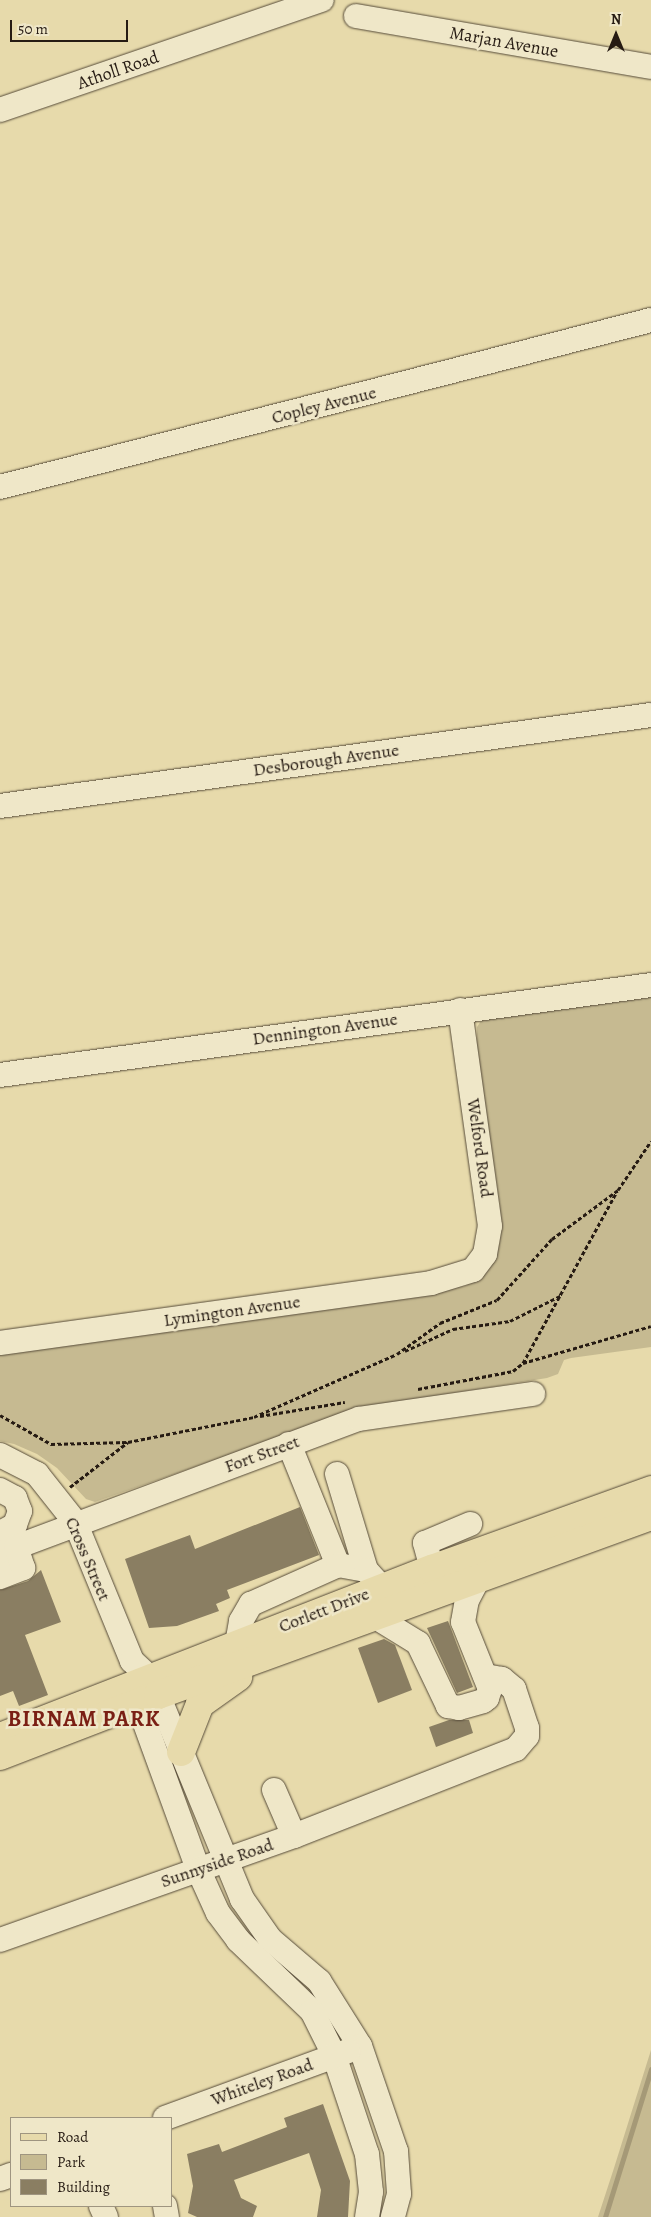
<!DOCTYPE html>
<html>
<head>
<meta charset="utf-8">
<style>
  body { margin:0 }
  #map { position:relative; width:651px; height:2217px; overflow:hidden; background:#e7daab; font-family:Alegreya,serif }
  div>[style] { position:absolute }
  .green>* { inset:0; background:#c6ba91 }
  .stream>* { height:5px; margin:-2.5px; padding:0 2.5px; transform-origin:2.5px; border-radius:2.5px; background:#a59977 }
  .building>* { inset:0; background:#8a7e62 }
  .path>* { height:3px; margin-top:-1.5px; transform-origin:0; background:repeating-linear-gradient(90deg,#261b13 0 4px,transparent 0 6.5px) }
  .roads { filter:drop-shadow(0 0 1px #564b39) drop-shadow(0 0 1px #564b39) }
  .minor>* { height:24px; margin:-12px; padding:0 12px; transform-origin:12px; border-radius:12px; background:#efe7c8 }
  .major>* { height:28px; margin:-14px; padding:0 14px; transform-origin:14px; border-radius:14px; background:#e7daab }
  span { translate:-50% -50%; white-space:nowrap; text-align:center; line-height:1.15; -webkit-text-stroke:5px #efe7c8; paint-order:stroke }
  .street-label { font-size:18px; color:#261b13 }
  .district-label { font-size:22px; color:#7a1f14; font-weight:700; letter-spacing:1px }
  .legend { position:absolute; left:10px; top:2117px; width:162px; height:90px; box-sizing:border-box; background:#efe7c8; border:1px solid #9f9580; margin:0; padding:6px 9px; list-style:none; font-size:15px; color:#261b13 }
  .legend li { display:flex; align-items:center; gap:10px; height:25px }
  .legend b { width:25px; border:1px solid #9f9580 }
  .north { position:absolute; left:591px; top:10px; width:50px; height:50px; -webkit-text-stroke:4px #efe7c8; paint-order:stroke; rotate:0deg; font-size:14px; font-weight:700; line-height:20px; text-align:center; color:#261b13 }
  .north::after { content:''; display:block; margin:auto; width:18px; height:22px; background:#261b13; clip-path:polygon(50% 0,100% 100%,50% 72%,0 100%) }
  .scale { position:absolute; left:10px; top:20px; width:118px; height:22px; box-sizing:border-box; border:2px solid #261b13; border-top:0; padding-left:6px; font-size:15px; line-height:18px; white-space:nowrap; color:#261b13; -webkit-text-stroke:4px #efe7c8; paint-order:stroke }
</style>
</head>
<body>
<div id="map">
  <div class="green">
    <div style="clip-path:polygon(651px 994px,651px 1347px,571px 1358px,564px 1360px,558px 1374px,547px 1378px,441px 1395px,285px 1435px,95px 1502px,86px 1499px,57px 1468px,37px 1454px,14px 1444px,0 1441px,0 1355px,465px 1286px,487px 1272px,500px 1242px,500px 1206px,477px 1051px,477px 1027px,483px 1018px)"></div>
    <div style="clip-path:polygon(651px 2050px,651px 2217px,598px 2217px,614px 2168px)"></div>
  </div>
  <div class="stream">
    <div style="left:605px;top:2217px;width:155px;rotate:-72.7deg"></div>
  </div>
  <div class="building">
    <div style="clip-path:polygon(300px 1507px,319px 1555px,227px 1590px,230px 1598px,216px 1604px,219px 1611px,177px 1626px,149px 1628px,125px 1559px,190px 1535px,195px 1549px)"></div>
    <div style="clip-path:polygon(41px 1570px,61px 1622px,25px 1635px,48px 1695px,19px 1706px,13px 1691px,0 1696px,0 1590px,28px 1581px)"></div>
    <div style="clip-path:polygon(448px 1621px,473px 1687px,457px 1693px,427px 1628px)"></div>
    <div style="clip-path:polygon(384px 1639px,395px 1645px,412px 1690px,378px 1703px,358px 1648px)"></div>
    <div style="clip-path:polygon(449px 1720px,469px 1720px,473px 1733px,436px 1747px,429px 1727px)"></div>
    <div style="clip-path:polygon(323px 2104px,350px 2181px,348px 2217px,317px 2217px,321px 2190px,309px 2153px,234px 2180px,241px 2198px,257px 2206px,253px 2217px,197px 2217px,188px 2213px,193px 2186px,187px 2154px,219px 2144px,222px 2152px,287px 2127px,284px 2118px)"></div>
  </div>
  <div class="path">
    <div style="left:405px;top:1351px;width:53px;rotate:-24.6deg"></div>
    <div style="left:453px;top:1329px;width:58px;rotate:-8deg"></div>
    <div style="left:510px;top:1321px;width:58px;rotate:-26.6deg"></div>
    <div style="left:523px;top:1363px;width:133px;rotate:-16.1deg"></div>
    <div style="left:418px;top:1389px;width:97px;rotate:-10.7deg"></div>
    <div style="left:513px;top:1371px;width:13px;rotate:-39deg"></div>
    <div style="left:523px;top:1363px;width:196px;rotate:-61.3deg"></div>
    <div style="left:0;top:1415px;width:59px;rotate:29.6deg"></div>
    <div style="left:51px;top:1444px;width:76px;rotate:-1.5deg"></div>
    <div style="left:260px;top:1416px;width:86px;rotate:-9.4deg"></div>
    <div style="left:70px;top:1487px;width:73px;rotate:-37.8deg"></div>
    <div style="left:128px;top:1442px;width:128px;rotate:-11.2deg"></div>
    <div style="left:254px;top:1417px;width:156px;rotate:-23.8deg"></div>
    <div style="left:397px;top:1354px;width:53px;rotate:-35.8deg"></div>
    <div style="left:440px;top:1323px;width:61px;rotate:-22deg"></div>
    <div style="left:497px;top:1300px;width:82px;rotate:-48deg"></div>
    <div style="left:552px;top:1239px;width:82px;rotate:-36.6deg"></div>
    <div style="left:618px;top:1190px;width:59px;rotate:-56deg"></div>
  </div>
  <div class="roads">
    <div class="minor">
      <div style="left:356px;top:16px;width:299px;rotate:9.8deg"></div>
      <div style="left:0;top:110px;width:340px;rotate:-18.9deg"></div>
      <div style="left:0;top:487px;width:672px;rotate:-14.39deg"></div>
      <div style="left:0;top:806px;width:657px;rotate:-7.96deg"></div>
      <div style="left:0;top:1075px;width:657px;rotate:-7.87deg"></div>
      <div style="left:0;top:1343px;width:435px;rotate:-7.9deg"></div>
      <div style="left:431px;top:1283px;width:44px;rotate:-17.2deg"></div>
      <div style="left:473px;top:1270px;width:20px;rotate:-53deg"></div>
      <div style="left:485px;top:1254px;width:28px;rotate:-80deg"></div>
      <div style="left:490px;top:1226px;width:218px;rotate:-97.9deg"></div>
      <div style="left:289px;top:1444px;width:131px;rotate:68deg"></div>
      <div style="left:0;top:1455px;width:42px;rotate:27.2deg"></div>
      <div style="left:37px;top:1474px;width:61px;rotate:51.6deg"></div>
      <div style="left:75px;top:1522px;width:150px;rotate:67.7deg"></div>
      <div style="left:132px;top:1661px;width:25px;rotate:43deg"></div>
      <div style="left:150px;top:1678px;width:19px;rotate:65deg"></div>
      <div style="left:158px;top:1695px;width:221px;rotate:67.6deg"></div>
      <div style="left:242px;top:1899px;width:49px;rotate:55deg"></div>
      <div style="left:270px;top:1939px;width:65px;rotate:40.6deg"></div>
      <div style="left:319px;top:1981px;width:77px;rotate:57.8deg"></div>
      <div style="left:360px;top:2046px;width:111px;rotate:71.1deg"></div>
      <div style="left:396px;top:2151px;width:43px;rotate:86deg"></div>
      <div style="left:399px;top:2194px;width:24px;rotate:105deg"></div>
      <div style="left:337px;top:1474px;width:100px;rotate:73.2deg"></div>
      <div style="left:0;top:1490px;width:17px;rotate:28deg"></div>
      <div style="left:15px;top:1498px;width:14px;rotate:69deg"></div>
      <div style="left:20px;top:1511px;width:15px;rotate:110deg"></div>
      <div style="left:15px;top:1525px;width:17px;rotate:152deg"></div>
      <div style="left:0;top:1553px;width:383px;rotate:-20.5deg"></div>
      <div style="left:359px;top:1419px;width:176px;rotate:-8.2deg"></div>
      <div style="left:432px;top:1569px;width:27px;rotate:-105deg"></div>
      <div style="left:425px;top:1543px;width:49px;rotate:-22.9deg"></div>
      <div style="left:0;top:1577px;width:25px;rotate:-21deg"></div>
      <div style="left:23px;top:1568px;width:22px;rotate:-108deg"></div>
      <div style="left:374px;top:1616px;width:52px;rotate:31.5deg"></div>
      <div style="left:418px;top:1643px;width:70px;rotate:64.5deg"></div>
      <div style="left:448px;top:1706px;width:11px;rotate:10deg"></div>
      <div style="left:459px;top:1708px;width:25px;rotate:-16deg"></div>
      <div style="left:483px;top:1701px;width:5px;rotate:-37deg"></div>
      <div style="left:487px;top:1698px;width:9px;rotate:-72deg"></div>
      <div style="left:490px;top:1689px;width:72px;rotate:-111.9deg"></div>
      <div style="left:463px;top:1622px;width:22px;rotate:-80deg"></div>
      <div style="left:467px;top:1600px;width:27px;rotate:-62deg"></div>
      <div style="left:237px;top:1644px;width:23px;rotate:-80deg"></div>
      <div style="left:241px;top:1621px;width:20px;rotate:-60deg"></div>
      <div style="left:251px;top:1604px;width:95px;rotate:-24.1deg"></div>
      <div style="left:338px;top:1565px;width:28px;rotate:10deg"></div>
      <div style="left:366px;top:1570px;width:24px;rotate:48deg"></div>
      <div style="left:131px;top:1685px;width:196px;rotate:70deg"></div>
      <div style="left:198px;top:1869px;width:48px;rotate:65.6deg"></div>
      <div style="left:218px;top:1913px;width:34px;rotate:53deg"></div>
      <div style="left:238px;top:1940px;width:103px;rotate:43.8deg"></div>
      <div style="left:312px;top:2011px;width:49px;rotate:63.4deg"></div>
      <div style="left:334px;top:2055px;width:104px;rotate:71.6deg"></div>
      <div style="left:367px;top:2154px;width:38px;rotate:84deg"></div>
      <div style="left:371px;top:2192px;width:25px;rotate:99deg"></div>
      <div style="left:274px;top:1790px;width:50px;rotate:66.5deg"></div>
      <div style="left:0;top:1940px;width:312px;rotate:-19.5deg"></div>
      <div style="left:294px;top:1836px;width:238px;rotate:-21.4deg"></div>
      <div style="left:516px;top:1749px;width:17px;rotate:-50deg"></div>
      <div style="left:527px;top:1736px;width:8px;rotate:-90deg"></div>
      <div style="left:527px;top:1728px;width:41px;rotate:-108.4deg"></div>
      <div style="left:514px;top:1689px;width:16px;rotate:-140deg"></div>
      <div style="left:502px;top:1679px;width:17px;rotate:-170deg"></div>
      <div style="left:165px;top:2118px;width:195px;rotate:-20.1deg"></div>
      <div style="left:0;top:2179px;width:12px;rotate:-20deg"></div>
      <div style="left:101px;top:2206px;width:12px;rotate:66deg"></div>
      <div style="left:165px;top:2206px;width:11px;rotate:80deg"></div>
    </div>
    <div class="major">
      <div style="left:0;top:1737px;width:464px;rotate:-21.3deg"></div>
      <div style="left:432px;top:1569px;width:233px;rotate:-19.8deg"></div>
      <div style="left:181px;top:1752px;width:52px;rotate:-68.4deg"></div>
      <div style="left:200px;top:1704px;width:47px;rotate:-35.4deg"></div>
      <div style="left:0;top:1756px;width:169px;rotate:-21.1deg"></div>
      <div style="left:158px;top:1695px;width:524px;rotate:-19.96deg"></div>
    </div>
  </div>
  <div class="street-label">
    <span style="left:504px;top:42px;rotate:10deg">Marjan Avenue</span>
    <span style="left:118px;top:70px;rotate:-19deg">Atholl Road</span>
    <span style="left:324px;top:405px;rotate:-14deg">Copley Avenue</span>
    <span style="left:326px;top:760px;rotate:-8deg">Desborough Avenue</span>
    <span style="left:325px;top:1029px;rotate:-8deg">Dennington Avenue</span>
    <span style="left:480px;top:1148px;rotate:82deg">Welford Road</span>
    <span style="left:232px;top:1311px;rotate:-8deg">Lymington Avenue</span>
    <span style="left:262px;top:1454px;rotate:-20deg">Fort Street</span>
    <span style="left:88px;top:1559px;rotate:67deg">Cross Street</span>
    <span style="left:324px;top:1610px;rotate:-21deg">Corlett Drive</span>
    <span style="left:217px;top:1863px;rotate:-19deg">Sunnyside Road</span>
    <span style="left:262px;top:2082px;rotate:-20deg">Whiteley Road</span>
  </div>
  <div class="district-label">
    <span style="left:84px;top:1720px">BIRNAM PARK</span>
  </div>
  <ul class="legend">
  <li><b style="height:6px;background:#e7daab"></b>Road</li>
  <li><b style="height:14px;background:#c6ba91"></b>Park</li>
  <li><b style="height:14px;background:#8a7e62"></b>Building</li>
  </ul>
  <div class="north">N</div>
  <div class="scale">50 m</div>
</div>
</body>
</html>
